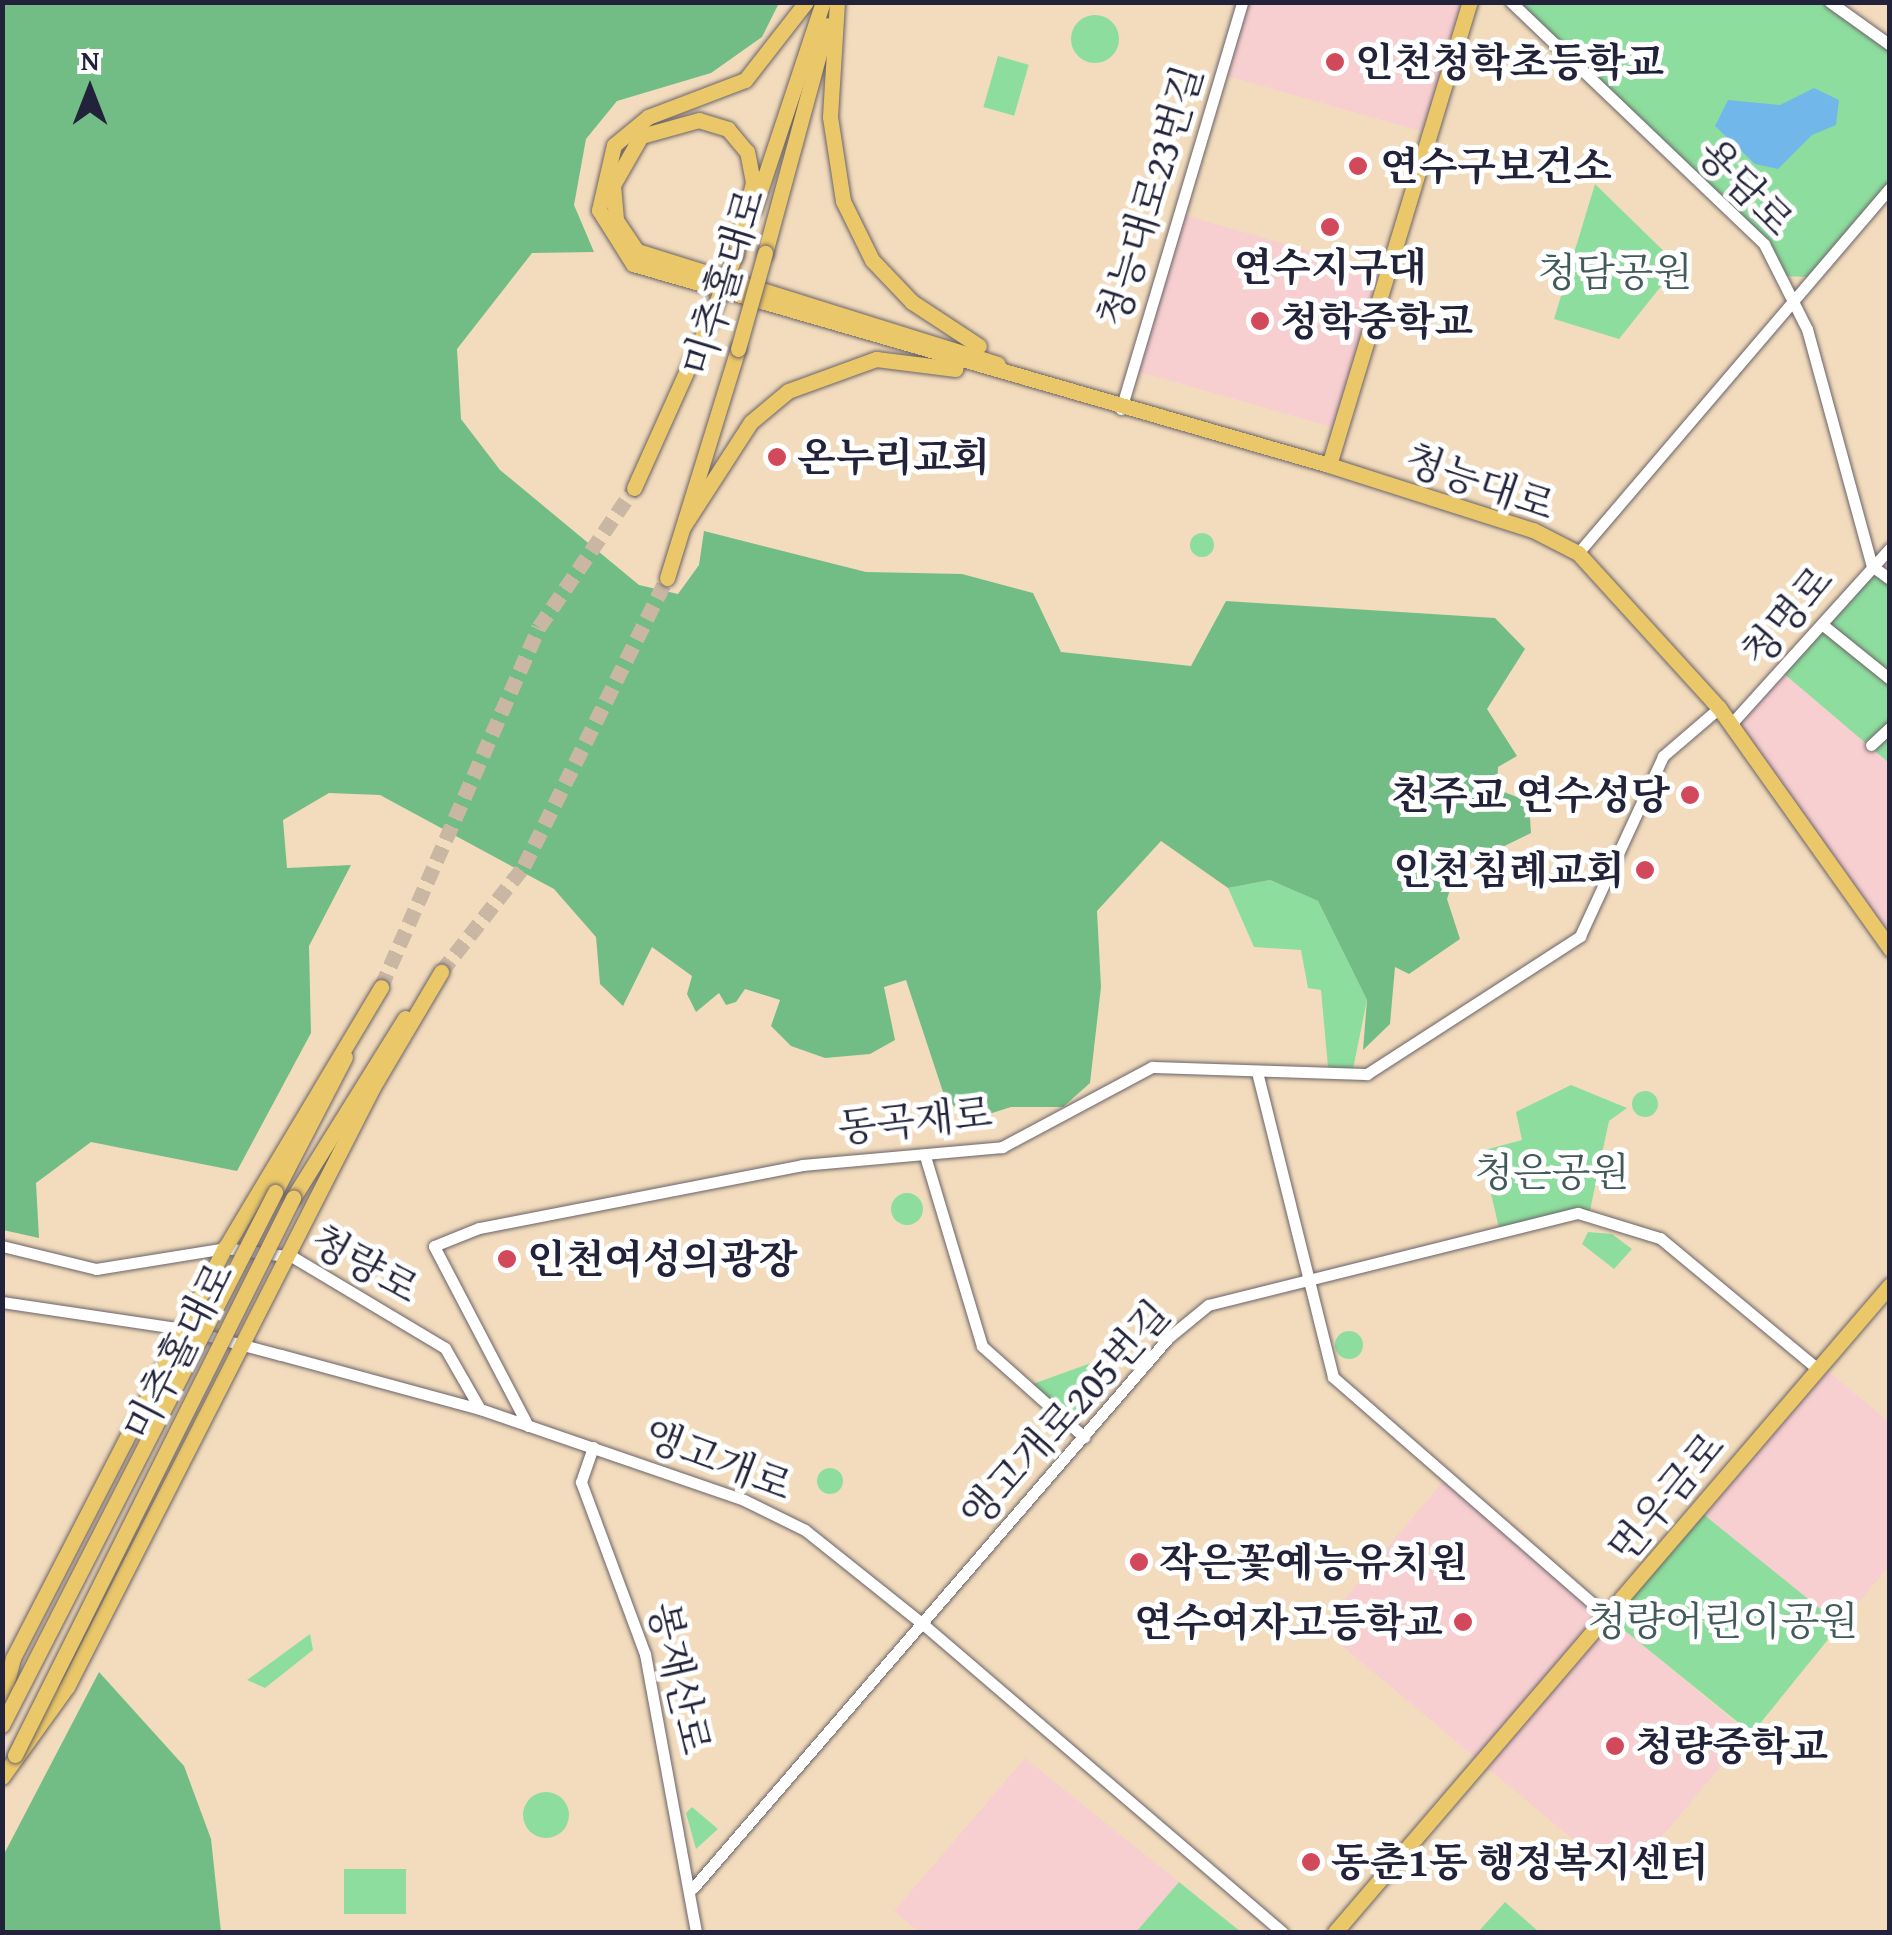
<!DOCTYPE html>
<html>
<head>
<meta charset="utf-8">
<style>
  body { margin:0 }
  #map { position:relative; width:1892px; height:1935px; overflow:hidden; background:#f3dcbd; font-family:"Gentium Book Plus","Noto Serif KR",serif }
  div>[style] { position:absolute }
  .built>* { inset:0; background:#f7cfd1; transform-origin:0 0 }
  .green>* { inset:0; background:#8dde9e; transform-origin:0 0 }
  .round { border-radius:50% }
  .forest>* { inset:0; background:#72bd85 }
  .water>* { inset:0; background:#72b7e9 }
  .major-tunnel>* { height:15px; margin-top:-7.5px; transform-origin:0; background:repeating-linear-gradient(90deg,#c9b7a3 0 15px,transparent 0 23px) }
  .roads { filter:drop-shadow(0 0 2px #6b6368) drop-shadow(0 0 2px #6b6368) }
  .minor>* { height:11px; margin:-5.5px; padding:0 5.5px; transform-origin:5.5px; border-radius:5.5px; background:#fff }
  .major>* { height:15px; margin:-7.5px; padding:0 7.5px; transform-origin:7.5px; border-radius:7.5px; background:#eac769 }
  .bridges { filter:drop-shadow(0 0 2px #6b6368) drop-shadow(0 0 2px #6b6368) }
  .major-bridge>* { height:15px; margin:-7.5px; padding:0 7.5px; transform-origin:7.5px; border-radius:7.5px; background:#eac769 }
  .dots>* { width:28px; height:28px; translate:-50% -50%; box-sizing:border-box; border:5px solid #fff; border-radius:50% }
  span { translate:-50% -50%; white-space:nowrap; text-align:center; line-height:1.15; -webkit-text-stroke:10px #fff; paint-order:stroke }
  .poi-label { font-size:40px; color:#22223b; font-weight:700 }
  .left { translate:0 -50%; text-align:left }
  .right { translate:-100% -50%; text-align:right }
  .street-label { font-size:40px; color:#22223b }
  .park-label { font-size:40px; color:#425a59 }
  .frame { position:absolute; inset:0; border:5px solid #22223b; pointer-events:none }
  .north { position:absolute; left:40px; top:40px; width:100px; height:100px; -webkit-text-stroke:8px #fff; paint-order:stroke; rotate:0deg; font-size:28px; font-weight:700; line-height:40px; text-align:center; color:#22223b }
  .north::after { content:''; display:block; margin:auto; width:35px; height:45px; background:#22223b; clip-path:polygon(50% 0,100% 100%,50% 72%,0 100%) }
</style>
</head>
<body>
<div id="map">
  <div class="built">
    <div style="clip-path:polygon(1243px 3px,1470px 3px,1427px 133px,1220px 74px)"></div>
    <div style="left:1177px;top:213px;width:219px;height:163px;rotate:16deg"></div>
    <div style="clip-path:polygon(1889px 546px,1889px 955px,1731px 724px)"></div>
    <div style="clip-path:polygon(1821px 1365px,1889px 1422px,1889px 1566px,1839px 1626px,1697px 1509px)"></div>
    <div style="left:1445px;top:1479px;width:396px;height:194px;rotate:40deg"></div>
    <div style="clip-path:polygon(1025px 1758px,1179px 1882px,1136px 1932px,919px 1932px,894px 1911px)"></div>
  </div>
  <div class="green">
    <div style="clip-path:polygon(1512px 3px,1830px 3px,1889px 45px,1889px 187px,1811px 277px,1782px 276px,1766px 249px)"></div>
    <div class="round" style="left:1071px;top:15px;width:48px;height:48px"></div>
    <div style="left:998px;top:56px;width:32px;height:53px;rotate:16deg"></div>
    <div style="clip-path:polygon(1595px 184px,1678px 265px,1619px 339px,1554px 319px)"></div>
    <div class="round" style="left:1190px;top:533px;width:24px;height:24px"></div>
    <div style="clip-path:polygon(1872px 566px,1889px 581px,1889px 763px,1782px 672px)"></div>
    <div style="clip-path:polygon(1270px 880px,1318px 901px,1367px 1000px,1353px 1069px,1328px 1067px,1321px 990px,1308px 988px,1301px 950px,1254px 947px,1228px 888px)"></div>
    <div style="clip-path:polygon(1571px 1085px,1627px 1108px,1609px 1121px,1589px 1215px,1499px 1228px,1481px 1151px,1522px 1140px,1516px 1112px)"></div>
    <div class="round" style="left:1632px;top:1091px;width:26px;height:26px"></div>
    <div class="round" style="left:891px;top:1193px;width:32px;height:32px"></div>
    <div style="clip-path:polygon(1588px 1232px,1612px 1234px,1632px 1249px,1614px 1269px,1582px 1244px)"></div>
    <div class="round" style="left:1335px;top:1331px;width:28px;height:28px"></div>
    <div style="clip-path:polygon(1091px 1363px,1104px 1384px,1074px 1422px,1030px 1385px)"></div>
    <div class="round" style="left:817px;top:1468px;width:26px;height:26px"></div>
    <div style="left:1697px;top:1509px;width:184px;height:140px;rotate:39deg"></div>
    <div style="clip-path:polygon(310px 1634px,313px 1650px,265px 1688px,247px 1680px)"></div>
    <div class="round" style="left:523px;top:1792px;width:46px;height:46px"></div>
    <div style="clip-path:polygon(692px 1807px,718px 1829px,696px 1849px,686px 1813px)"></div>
    <div style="left:406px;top:1869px;width:45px;height:62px;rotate:90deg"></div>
    <div style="clip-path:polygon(1179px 1882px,1241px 1932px,1136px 1932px)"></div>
    <div style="clip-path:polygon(1505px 1902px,1539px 1932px,1478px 1932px)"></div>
  </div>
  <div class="forest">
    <div style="clip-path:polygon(3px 2px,779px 3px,762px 37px,711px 73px,617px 101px,586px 139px,574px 205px,594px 252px,532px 253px,457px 349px,461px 419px,500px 470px,639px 585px,678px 594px,699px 565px,704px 531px,866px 572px,962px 574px,1033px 593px,1061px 652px,1191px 666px,1226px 601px,1495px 618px,1525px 649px,1487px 709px,1517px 756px,1498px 767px,1497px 789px,1529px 802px,1531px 833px,1457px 869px,1447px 899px,1460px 939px,1409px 974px,1395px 967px,1390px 1024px,1363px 1050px,1367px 1000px,1318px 901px,1270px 880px,1228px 888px,1161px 841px,1097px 911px,1101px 987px,1090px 1083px,1063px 1107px,1011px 1107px,967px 1121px,944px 1095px,906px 980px,884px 987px,895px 1040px,870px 1054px,825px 1058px,791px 1046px,771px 1026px,780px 1000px,745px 989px,736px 1002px,726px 1005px,719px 993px,696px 1012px,687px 994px,692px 976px,652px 947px,623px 1006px,600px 984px,596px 937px,554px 889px,380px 795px,329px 793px,283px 820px,287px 868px,351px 865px,309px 946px,311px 1033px,237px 1171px,91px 1142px,36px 1183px,39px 1238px,3px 1230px)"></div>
    <div style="clip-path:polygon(99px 1672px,184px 1766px,211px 1839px,221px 1932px,3px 1932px,3px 1856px)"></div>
  </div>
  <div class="water">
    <div style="clip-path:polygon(1814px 88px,1839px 100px,1836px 125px,1812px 135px,1778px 169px,1755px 164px,1715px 126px,1728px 100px,1780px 105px)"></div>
  </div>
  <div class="major-tunnel">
    <div style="left:441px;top:972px;width:135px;rotate:-51.9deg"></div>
    <div style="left:524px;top:866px;width:322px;rotate:-63.6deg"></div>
    <div style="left:381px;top:987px;width:393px;rotate:-66.3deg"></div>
    <div style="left:539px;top:627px;width:168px;rotate:-55.6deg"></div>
  </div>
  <div class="roads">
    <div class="minor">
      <div style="left:1511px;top:2px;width:350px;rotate:43.7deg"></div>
      <div style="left:1764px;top:244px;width:95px;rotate:63.2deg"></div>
      <div style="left:1807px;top:329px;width:246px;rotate:74.7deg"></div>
      <div style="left:1872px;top:566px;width:22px;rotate:36deg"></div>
      <div style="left:1830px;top:2px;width:74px;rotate:35.6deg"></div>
      <div style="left:1121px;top:409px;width:425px;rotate:-73.4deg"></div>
      <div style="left:1578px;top:553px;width:480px;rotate:-49.5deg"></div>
      <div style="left:1823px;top:625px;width:86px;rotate:38.9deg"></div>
      <div style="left:1731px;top:724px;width:237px;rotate:-47.9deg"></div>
      <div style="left:1871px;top:745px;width:26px;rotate:-43deg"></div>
      <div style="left:1258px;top:1076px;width:310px;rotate:76deg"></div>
      <div style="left:1333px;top:1377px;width:364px;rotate:41.1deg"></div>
      <div style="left:925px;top:1156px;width:198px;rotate:73.3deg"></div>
      <div style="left:982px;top:1346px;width:137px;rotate:41.7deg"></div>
      <div style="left:2px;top:1246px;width:97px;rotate:13.7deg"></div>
      <div style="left:96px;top:1269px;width:131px;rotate:-9.2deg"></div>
      <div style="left:225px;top:1248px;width:69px;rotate:7.5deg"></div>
      <div style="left:293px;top:1257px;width:177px;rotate:30.9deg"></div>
      <div style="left:445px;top:1348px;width:70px;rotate:60.2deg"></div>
      <div style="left:2px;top:1302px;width:183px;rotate:8.5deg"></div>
      <div style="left:183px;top:1329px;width:101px;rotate:14.9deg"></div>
      <div style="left:281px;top:1355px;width:206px;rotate:15.2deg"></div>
      <div style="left:480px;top:1409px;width:279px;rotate:19deg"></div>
      <div style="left:744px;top:1500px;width:68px;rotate:26.2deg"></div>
      <div style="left:805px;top:1530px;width:152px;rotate:38.6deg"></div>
      <div style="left:924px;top:1625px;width:472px;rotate:40.6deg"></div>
      <div style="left:528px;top:1426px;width:203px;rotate:-117.6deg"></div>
      <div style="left:434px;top:1246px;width:48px;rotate:-21.8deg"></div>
      <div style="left:479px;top:1228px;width:329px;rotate:-11deg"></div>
      <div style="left:802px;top:1165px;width:201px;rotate:-5.1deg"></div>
      <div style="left:1002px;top:1147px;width:170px;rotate:-28.1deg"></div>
      <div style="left:1152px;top:1067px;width:215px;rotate:1.9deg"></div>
      <div style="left:1367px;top:1074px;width:254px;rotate:-32.9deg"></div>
      <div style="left:1580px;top:936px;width:198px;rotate:-65.2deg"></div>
      <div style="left:1663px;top:756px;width:74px;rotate:-40.6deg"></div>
      <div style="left:593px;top:1447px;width:37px;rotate:109deg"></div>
      <div style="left:581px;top:1482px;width:184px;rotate:69.6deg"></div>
      <div style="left:645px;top:1654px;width:283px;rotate:79.6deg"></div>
      <div style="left:693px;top:1888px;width:727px;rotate:-49.18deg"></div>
      <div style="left:1168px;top:1338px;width:52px;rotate:-39.5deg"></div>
      <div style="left:1208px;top:1305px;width:381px;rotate:-14deg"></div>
      <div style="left:1578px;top:1213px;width:86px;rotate:17deg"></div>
      <div style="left:1660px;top:1238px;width:205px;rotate:39.7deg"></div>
    </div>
    <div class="major">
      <div style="left:806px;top:2px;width:99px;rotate:128deg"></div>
      <div style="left:745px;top:80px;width:104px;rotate:159.1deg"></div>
      <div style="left:648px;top:117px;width:44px;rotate:140.5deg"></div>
      <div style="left:614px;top:145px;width:67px;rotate:103deg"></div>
      <div style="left:599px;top:210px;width:64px;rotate:57.8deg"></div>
      <div style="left:633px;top:264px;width:724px;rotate:16.11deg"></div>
      <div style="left:1329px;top:465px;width:214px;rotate:17.7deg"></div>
      <div style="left:1533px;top:530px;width:51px;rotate:27.1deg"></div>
      <div style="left:1578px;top:553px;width:210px;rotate:47.7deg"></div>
      <div style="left:1719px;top:708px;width:296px;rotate:54.6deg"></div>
      <div style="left:837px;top:2px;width:115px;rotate:93.5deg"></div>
      <div style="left:830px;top:117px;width:85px;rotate:81.2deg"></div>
      <div style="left:843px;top:201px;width:66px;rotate:63.8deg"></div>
      <div style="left:872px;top:260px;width:58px;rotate:46.4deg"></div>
      <div style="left:912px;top:302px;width:80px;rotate:33.3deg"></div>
      <div style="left:754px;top:209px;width:218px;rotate:-71.6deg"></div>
      <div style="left:765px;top:253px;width:236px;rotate:-74.8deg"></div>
      <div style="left:735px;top:255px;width:75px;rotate:-76.1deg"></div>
      <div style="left:753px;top:182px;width:31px;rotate:-101deg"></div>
      <div style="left:747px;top:152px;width:30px;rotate:-130deg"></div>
      <div style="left:728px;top:129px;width:30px;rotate:-163deg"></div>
      <div style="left:699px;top:120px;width:60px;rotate:164.6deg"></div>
      <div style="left:641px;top:136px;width:56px;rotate:119.7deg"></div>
      <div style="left:613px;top:185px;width:35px;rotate:85deg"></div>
      <div style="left:616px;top:220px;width:37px;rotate:56deg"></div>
      <div style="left:637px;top:251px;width:378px;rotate:17.4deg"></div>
      <div style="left:1329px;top:465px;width:484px;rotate:-73.1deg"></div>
      <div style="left:634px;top:488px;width:183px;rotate:-65.8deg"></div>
      <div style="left:683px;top:527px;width:125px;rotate:-57.1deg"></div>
      <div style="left:751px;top:422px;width:48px;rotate:-40deg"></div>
      <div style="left:788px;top:391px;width:94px;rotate:-20deg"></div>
      <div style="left:876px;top:359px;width:80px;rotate:7.2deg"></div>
      <div style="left:667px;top:578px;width:240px;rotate:-72.8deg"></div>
      <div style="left:275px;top:1192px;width:152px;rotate:-62.6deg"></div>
      <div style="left:293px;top:1198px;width:212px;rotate:-58.1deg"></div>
      <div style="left:2px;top:1702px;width:45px;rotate:-76deg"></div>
      <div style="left:13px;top:1658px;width:462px;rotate:-62.7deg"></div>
      <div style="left:225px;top:1248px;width:304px;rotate:-59.1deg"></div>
      <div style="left:2px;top:1777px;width:111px;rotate:-54.2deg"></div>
      <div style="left:67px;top:1687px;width:674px;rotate:-62.98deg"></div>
      <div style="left:373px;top:1087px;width:134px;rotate:-59.4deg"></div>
      <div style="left:1335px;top:1932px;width:852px;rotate:-49.38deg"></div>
    </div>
  </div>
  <div class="bridges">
    <div class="major-bridge">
      <div style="left:709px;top:321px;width:71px;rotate:-68.5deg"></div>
      <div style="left:738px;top:349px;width:100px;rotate:-74.3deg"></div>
      <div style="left:2px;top:1725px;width:599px;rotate:-62.88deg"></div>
      <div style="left:15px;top:1755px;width:623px;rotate:-63.48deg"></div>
    </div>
  </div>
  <div class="dots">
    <div style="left:1335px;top:62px;background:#d1495b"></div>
    <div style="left:1358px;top:166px;background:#d1495b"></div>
    <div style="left:1330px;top:227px;background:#d1495b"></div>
    <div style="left:1260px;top:321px;background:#d1495b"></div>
    <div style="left:777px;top:457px;background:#d1495b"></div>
    <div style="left:1690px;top:795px;background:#d1495b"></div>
    <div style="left:1645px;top:870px;background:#d1495b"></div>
    <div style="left:507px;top:1259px;background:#d1495b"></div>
    <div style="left:1139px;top:1562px;background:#d1495b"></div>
    <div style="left:1463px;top:1622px;background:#d1495b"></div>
    <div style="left:1615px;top:1746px;background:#d1495b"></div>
    <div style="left:1311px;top:1862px;background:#d1495b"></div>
  </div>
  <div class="poi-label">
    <span class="left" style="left:1355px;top:62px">인천청학초등학교</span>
    <span class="left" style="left:1380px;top:166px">연수구보건소</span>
    <span style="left:1330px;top:267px">연수지구대</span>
    <span class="left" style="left:1280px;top:321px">청학중학교</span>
    <span class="left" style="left:797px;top:457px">온누리교회</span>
    <span class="right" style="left:1670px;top:795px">천주교 연수성당</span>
    <span class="right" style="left:1625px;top:870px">인천침례교회</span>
    <span class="left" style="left:527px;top:1259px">인천여성의광장</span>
    <span class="left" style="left:1159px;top:1562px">작은꽃예능유치원</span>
    <span class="right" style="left:1443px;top:1622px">연수여자고등학교</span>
    <span class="left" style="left:1635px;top:1746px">청량중학교</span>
    <span class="left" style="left:1331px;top:1862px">동춘1동 행정복지센터</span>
  </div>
  <div class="street-label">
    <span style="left:1746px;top:187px;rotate:46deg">용담로</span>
    <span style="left:1150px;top:196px;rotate:-73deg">청능대로23번길</span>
    <span style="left:723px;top:282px;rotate:-73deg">미추홀대로</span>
    <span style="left:1480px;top:482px;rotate:19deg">청능대로</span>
    <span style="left:1787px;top:616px;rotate:-50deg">청명로</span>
    <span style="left:915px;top:1120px;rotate:-6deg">동곡재로</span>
    <span style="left:365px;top:1264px;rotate:29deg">청량로</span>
    <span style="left:178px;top:1351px;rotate:-63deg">미추홀대로</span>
    <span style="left:1065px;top:1414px;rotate:-48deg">앵고개로205번길</span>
    <span style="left:718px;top:1460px;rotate:21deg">앵고개로</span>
    <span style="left:1666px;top:1497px;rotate:-50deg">먼우금로</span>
    <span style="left:680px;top:1678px;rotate:77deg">봉재산로</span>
  </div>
  <div class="park-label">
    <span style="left:1615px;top:272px">청담공원</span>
    <span style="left:1552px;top:1172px">청은공원</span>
    <span style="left:1723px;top:1621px">청량어린이공원</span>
  </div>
  <div class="frame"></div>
  <div class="north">N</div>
</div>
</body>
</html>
